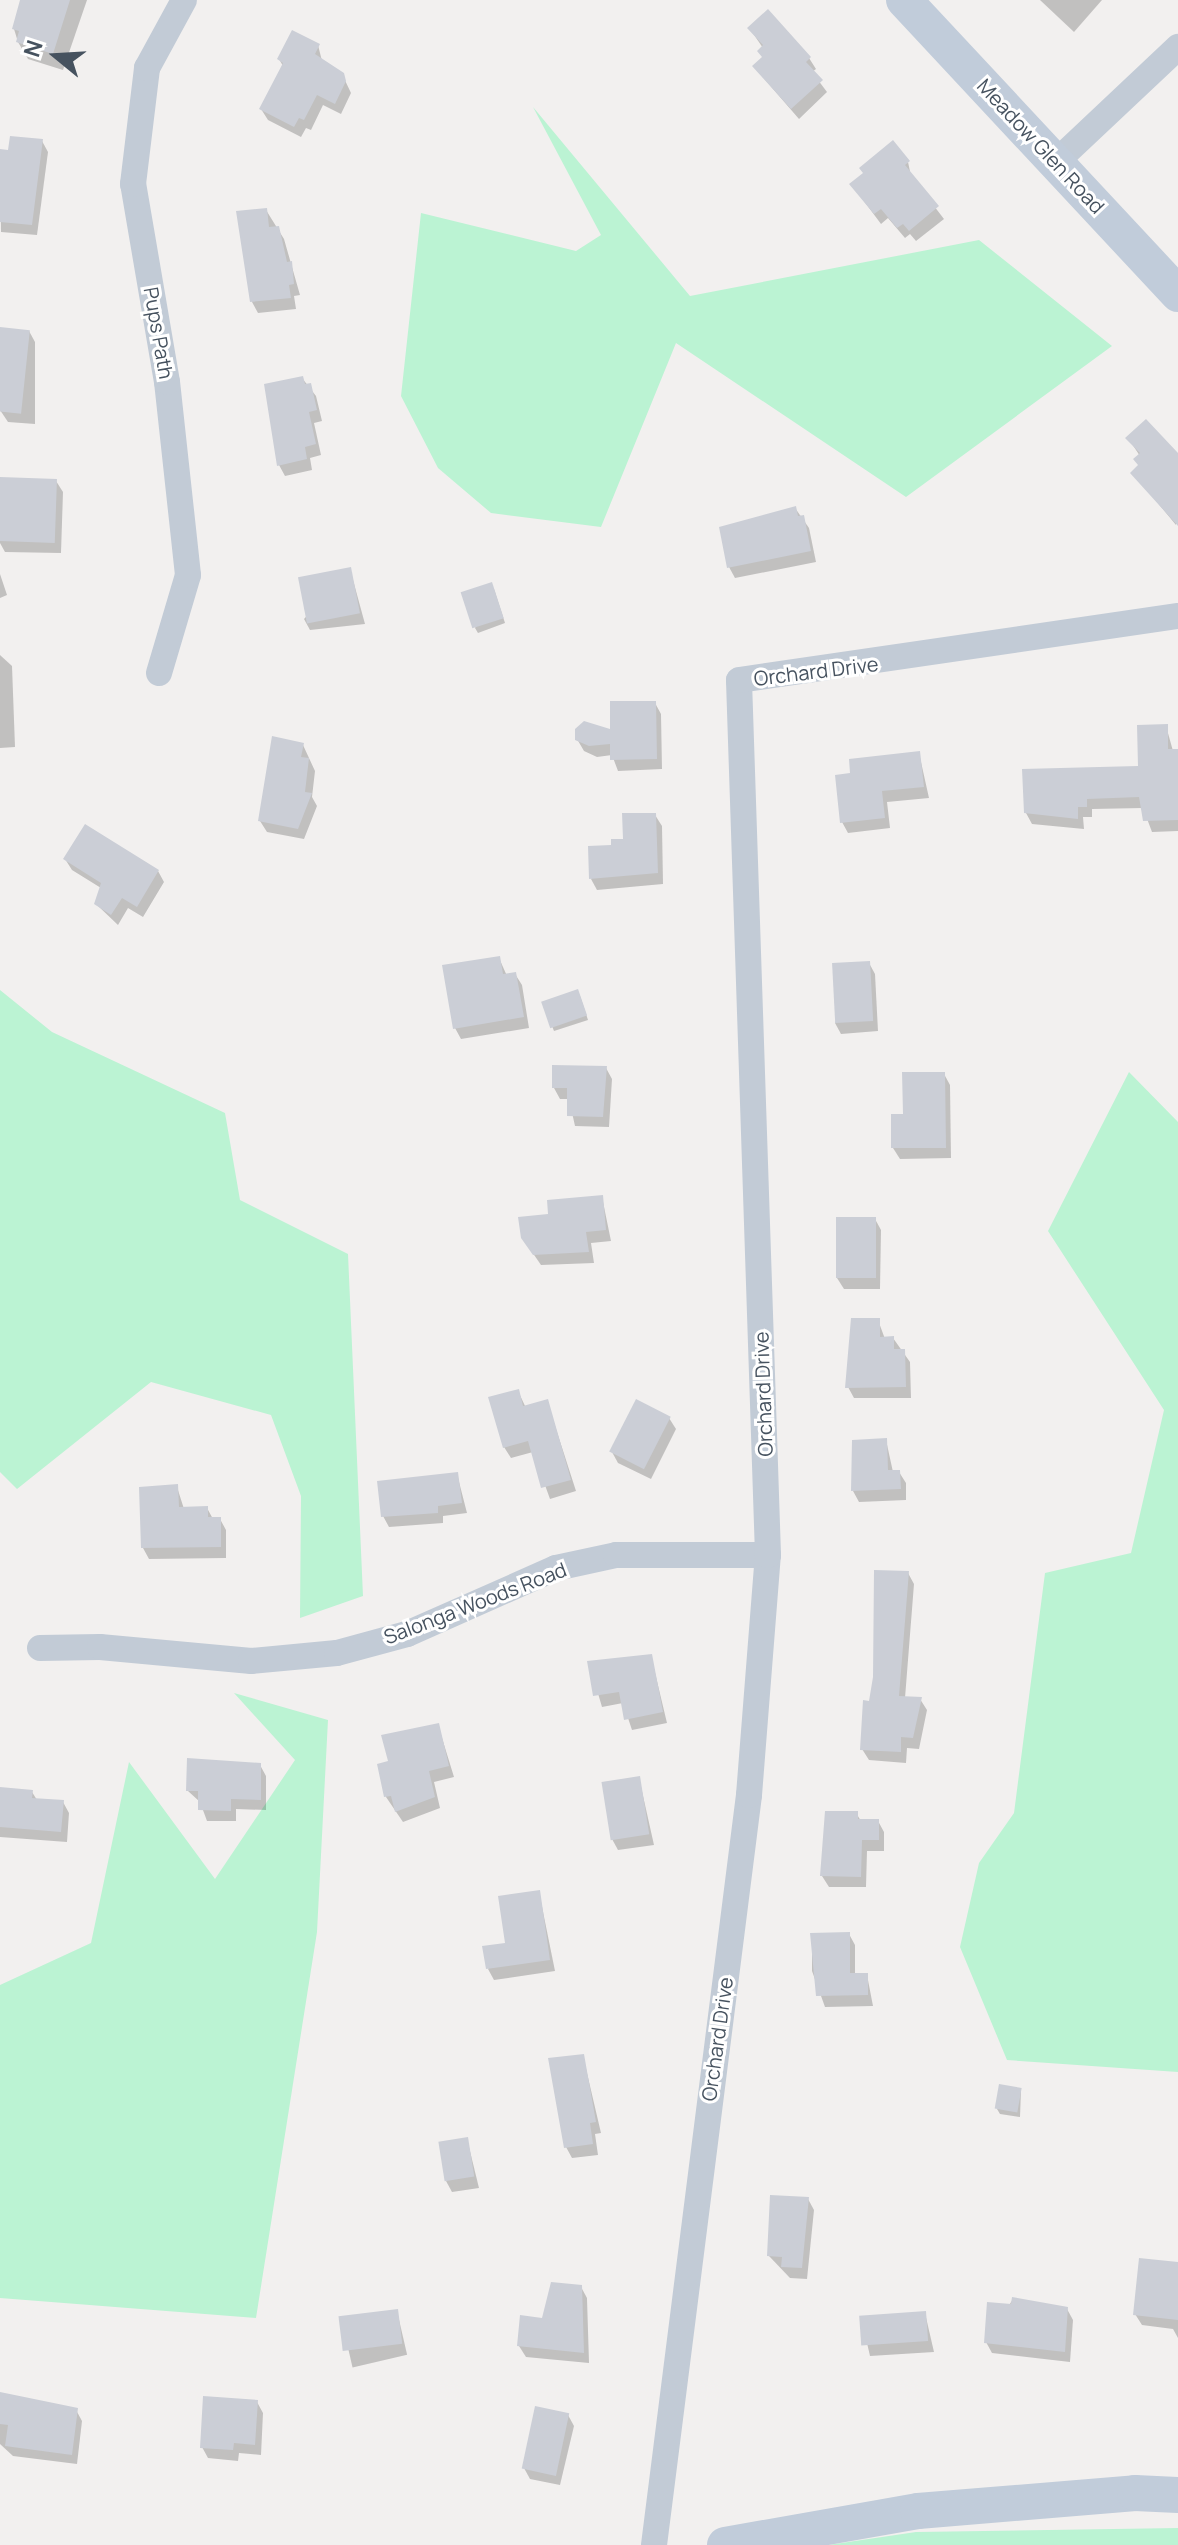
<!DOCTYPE html>
<html>
<head>
<meta charset="utf-8">
<style>
  body { margin:0 }
  #map { position:relative; width:1178px; height:2545px; overflow:hidden; background:#f2f0ef; font-family:Manrope,sans-serif }
  div>[style] { position:absolute }
  .green>* { inset:0; background:#bbf3d3 }
  .shadow>* { inset:0; background:#0003; transform-origin:0 0 }
  .building>* { inset:0; background:#cbced6; transform-origin:0 0 }
  .street>* { height:26px; margin:-13px; padding:0 13px; transform-origin:13px; border-radius:13px; background:#c2cbd6 }
  .secondary>* { height:36px; margin:-18px; padding:0 18px; transform-origin:18px; border-radius:18px; background:#c1ccda }
  span { translate:-50% -50%; white-space:nowrap; text-align:center; line-height:1.15; -webkit-text-stroke:6px #fff; paint-order:stroke }
  .street-label { font-size:20px; color:#46525f }
  .north { position:absolute; left:16px; top:16px; width:80px; height:80px; -webkit-text-stroke:6px #fff; paint-order:stroke; rotate:288deg; font-size:22px; font-weight:700; line-height:32px; text-align:center; color:#46525f }
  .north::after { content:''; display:block; margin:auto; width:28px; height:36px; background:#46525f; clip-path:polygon(50% 0,100% 100%,50% 72%,0 100%) }
</style>
</head>
<body>
<div id="map">
  <div class="green">
    <div style="clip-path:polygon(533px 107px,690px 296px,979px 240px,1112px 346px,906px 497px,676px 343px,601px 527px,491px 513px,438px 468px,401px 396px,421px 213px,576px 251px,601px 235px)"></div>
    <div style="clip-path:polygon(0 990px,52px 1032px,225px 1113px,240px 1200px,348px 1254px,363px 1596px,300px 1618px,301px 1496px,271px 1415px,151px 1382px,17px 1489px,0 1472px)"></div>
    <div style="clip-path:polygon(1129px 1072px,1178px 1122px,1178px 2072px,1007px 2060px,960px 1947px,979px 1863px,1014px 1813px,1045px 1573px,1131px 1553px,1164px 1410px,1048px 1231px)"></div>
    <div style="clip-path:polygon(234px 1693px,328px 1720px,317px 1932px,256px 2318px,0 2298px,0 1985px,91px 1943px,129px 1762px,215px 1879px,295px 1760px)"></div>
    <div style="clip-path:polygon(1178px 2528px,1178px 2545px,828px 2545px,916px 2532px)"></div>
  </div>
  <div class="shadow">
    <div style="clip-path:polygon(23px 0,87px 0,63px 70px,28px 59px,18px 42px,14px 29px)"></div>
    <div style="clip-path:polygon(1040px 0,1102px 0,1074px 32px)"></div>
    <div style="clip-path:polygon(750px 29px,809px 58px,816px 69px,812px 72px,827px 92px,799px 119px,754px 67px,763px 58px,763px 48px)"></div>
    <div style="clip-path:polygon(318px 45px,322px 61px,342px 74px,351px 93px,341px 114px,323px 105px,311px 130px,306px 128px,301px 137px,268px 120px,261px 109px,283px 66px,279px 59px)"></div>
    <div style="clip-path:polygon(42px 141px,48px 152px,37px 235px,1px 232px,0 152px)"></div>
    <div style="clip-path:polygon(908px 162px,911px 176px,944px 219px,916px 241px,910px 234px,905px 238px,888px 218px,881px 224px,852px 185px)"></div>
    <div style="clip-path:polygon(266px 210px,284px 239px,300px 295px,294px 296px,296px 309px,258px 313px,252px 302px)"></div>
    <div style="clip-path:polygon(0 329px,29px 331px,35px 342px,35px 424px,8px 422px,0 410px)"></div>
    <div style="clip-path:polygon(302px 378px,316px 396px,322px 421px,314px 423px,321px 455px,310px 458px,312px 470px,285px 476px,279px 465px)"></div>
    <div style="clip-path:polygon(1128px 438px,1178px 456px,1176px 525px,1133px 473px,1140px 467px,1140px 456px)"></div>
    <div style="clip-path:polygon(0 479px,56px 481px,63px 492px,61px 553px,5px 552px,0 543px)"></div>
    <div style="clip-path:polygon(795px 508px,809px 528px,816px 562px,735px 578px,729px 567px)"></div>
    <div style="clip-path:polygon(350px 569px,365px 624px,310px 630px,304px 619px)"></div>
    <div style="clip-path:polygon(0 574px,7px 595px,0 598px)"></div>
    <div style="clip-path:polygon(494px 589px,505px 623px,478px 633px,475px 628px)"></div>
    <div style="clip-path:polygon(0 655px,12px 666px,15px 747px,0 748px)"></div>
    <div style="clip-path:polygon(655px 703px,661px 714px,662px 769px,618px 771px,612px 755px,597px 757px,584px 751px,577px 739px,612px 732px)"></div>
    <div style="clip-path:polygon(1166px 726px,1173px 751px,1178px 751px,1178px 831px,1152px 832px,1143px 808px,1092px 809px,1092px 817px,1083px 817px,1084px 829px,1032px 824px,1026px 813px,1140px 768px)"></div>
    <div style="clip-path:polygon(303px 745px,315px 771px,312px 797px,317px 806px,304px 839px,267px 832px,260px 821px)"></div>
    <div style="clip-path:polygon(919px 753px,929px 798px,887px 802px,890px 828px,848px 833px,842px 822px)"></div>
    <div style="clip-path:polygon(655px 815px,662px 826px,663px 884px,597px 890px,591px 879px,613px 847px)"></div>
    <div style="clip-path:polygon(65px 859px,158px 871px,164px 882px,143px 917px,128px 908px,118px 925px,96px 904px,101px 888px,72px 870px)"></div>
    <div style="clip-path:polygon(499px 958px,507px 976px,515px 974px,522px 985px,529px 1028px,461px 1039px,455px 1028px)"></div>
    <div style="clip-path:polygon(869px 963px,875px 974px,878px 1031px,841px 1034px,835px 1023px)"></div>
    <div style="clip-path:polygon(580px 996px,588px 1020px,554px 1031px,543px 1003px)"></div>
    <div style="clip-path:polygon(606px 1068px,612px 1079px,609px 1127px,575px 1126px,569px 1099px,560px 1099px,554px 1088px)"></div>
    <div style="clip-path:polygon(944px 1074px,950px 1085px,951px 1158px,900px 1159px,893px 1148px,905px 1116px)"></div>
    <div style="clip-path:polygon(602px 1197px,611px 1241px,591px 1243px,594px 1263px,541px 1265px,530px 1249px,550px 1215px)"></div>
    <div style="clip-path:polygon(875px 1219px,881px 1230px,880px 1289px,844px 1289px,837px 1278px)"></div>
    <div style="clip-path:polygon(878px 1320px,885px 1339px,893px 1338px,910px 1362px,911px 1398px,854px 1398px,848px 1387px)"></div>
    <div style="clip-path:polygon(518px 1391px,526px 1408px,547px 1401px,576px 1491px,550px 1499px,533px 1452px,511px 1458px,504px 1447px)"></div>
    <div style="clip-path:polygon(669px 1418px,676px 1429px,651px 1479px,618px 1463px,612px 1452px)"></div>
    <div style="clip-path:polygon(886px 1440px,893px 1472px,899px 1472px,906px 1483px,906px 1500px,859px 1502px,853px 1491px)"></div>
    <div style="clip-path:polygon(457px 1474px,467px 1513px,443px 1516px,443px 1523px,389px 1527px,383px 1516px)"></div>
    <div style="clip-path:polygon(177px 1487px,184px 1509px,207px 1508px,213px 1519px,220px 1519px,226px 1530px,226px 1558px,149px 1559px,143px 1548px)"></div>
    <div style="clip-path:polygon(908px 1573px,914px 1584px,905px 1698px,920px 1699px,927px 1710px,919px 1749px,907px 1748px,906px 1763px,869px 1760px,862px 1749px,871px 1703px)"></div>
    <div style="clip-path:polygon(651px 1656px,667px 1723px,632px 1730px,623px 1703px,602px 1707px,589px 1663px)"></div>
    <div style="clip-path:polygon(438px 1725px,454px 1777px,434px 1782px,440px 1808px,403px 1822px,386px 1797px,390px 1763px)"></div>
    <div style="clip-path:polygon(260px 1765px,266px 1776px,266px 1810px,236px 1809px,236px 1821px,207px 1821px,200px 1802px,188px 1791px)"></div>
    <div style="clip-path:polygon(639px 1778px,654px 1845px,618px 1850px,612px 1839px)"></div>
    <div style="clip-path:polygon(0 1789px,32px 1792px,37px 1800px,63px 1802px,69px 1813px,67px 1842px,0 1837px)"></div>
    <div style="clip-path:polygon(856px 1813px,861px 1821px,878px 1821px,884px 1832px,884px 1851px,867px 1851px,866px 1887px,829px 1887px,822px 1876px)"></div>
    <div style="clip-path:polygon(539px 1892px,555px 1971px,494px 1980px,488px 1969px)"></div>
    <div style="clip-path:polygon(849px 1934px,855px 1945px,855px 1975px,867px 1975px,873px 2006px,825px 2007px,812px 1971px,812px 1935px)"></div>
    <div style="clip-path:polygon(583px 2056px,601px 2133px,595px 2134px,598px 2155px,572px 2158px,566px 2147px)"></div>
    <div style="clip-path:polygon(1021px 2090px,1020px 2117px,1000px 2114px,997px 2109px)"></div>
    <div style="clip-path:polygon(467px 2139px,479px 2188px,452px 2192px,446px 2181px)"></div>
    <div style="clip-path:polygon(808px 2199px,814px 2210px,807px 2279px,790px 2278px,769px 2256px)"></div>
    <div style="clip-path:polygon(1178px 2264px,1178px 2338px,1173px 2329px,1142px 2325px,1135px 2314px)"></div>
    <div style="clip-path:polygon(581px 2287px,587px 2298px,589px 2363px,526px 2357px,519px 2346px)"></div>
    <div style="clip-path:polygon(1013px 2299px,1067px 2309px,1073px 2320px,1070px 2362px,992px 2353px,986px 2342px)"></div>
    <div style="left:397px;top:2311px;width:45px;height:56px;rotate:77deg"></div>
    <div style="clip-path:polygon(925px 2313px,934px 2352px,870px 2356px,861px 2317px)"></div>
    <div style="clip-path:polygon(257px 2402px,263px 2413px,261px 2455px,239px 2453px,238px 2461px,208px 2458px,202px 2447px)"></div>
    <div style="clip-path:polygon(0 2403px,76px 2410px,82px 2421px,77px 2464px,13px 2456px,0 2444px)"></div>
    <div style="clip-path:polygon(568px 2415px,574px 2426px,560px 2485px,530px 2479px,524px 2468px)"></div>
  </div>
  <div class="building">
    <div style="clip-path:polygon(20px 0,70px 0,53px 54px,16px 42px,19px 31px,12px 29px)"></div>
    <div style="clip-path:polygon(768px 9px,811px 57px,806px 62px,823px 80px,791px 109px,752px 66px,762px 57px,757px 51px,763px 45px,747px 28px)"></div>
    <div style="clip-path:polygon(292px 30px,320px 44px,315px 54px,344px 73px,346px 81px,335px 104px,317px 95px,304px 120px,299px 118px,294px 127px,259px 109px,283px 63px,277px 59px)"></div>
    <div style="clip-path:polygon(10px 136px,43px 139px,32px 225px,0 222px,0 149px,8px 150px)"></div>
    <div style="clip-path:polygon(893px 140px,910px 161px,905px 165px,939px 206px,909px 231px,903px 224px,897px 228px,881px 209px,874px 214px,849px 184px,863px 173px,859px 168px)"></div>
    <div style="clip-path:polygon(267px 208px,269px 227px,279px 226px,287px 262px,292px 261px,294px 284px,289px 285px,291px 298px,250px 302px,236px 211px)"></div>
    <div style="left:0;top:327px;width:30px;height:84px;rotate:6deg"></div>
    <div style="clip-path:polygon(303px 376px,305px 384px,311px 383px,317px 410px,309px 412px,316px 444px,305px 447px,307px 459px,277px 466px,264px 384px)"></div>
    <div style="clip-path:polygon(1146px 419px,1178px 453px,1178px 526px,1130px 473px,1138px 465px,1133px 459px,1140px 453px,1125px 438px)"></div>
    <div style="left:0;top:477px;width:57px;height:64px;rotate:2deg"></div>
    <div style="clip-path:polygon(796px 506px,798px 516px,804px 515px,811px 551px,727px 568px,719px 527px)"></div>
    <div style="left:351px;top:567px;width:47px;height:54px;rotate:79deg"></div>
    <div style="left:492px;top:582px;width:38px;height:33px;rotate:72deg"></div>
    <div style="clip-path:polygon(610px 701px,656px 701px,657px 759px,610px 760px,610px 744px,589px 746px,575px 740px,575px 729px,584px 721px,610px 729px)"></div>
    <div style="clip-path:polygon(1168px 724px,1168px 749px,1178px 749px,1178px 820px,1143px 821px,1139px 797px,1087px 799px,1087px 807px,1078px 807px,1078px 819px,1024px 813px,1022px 769px,1138px 766px,1137px 725px)"></div>
    <div style="clip-path:polygon(272px 736px,304px 743px,301px 757px,309px 758px,305px 792px,312px 793px,298px 829px,258px 821px)"></div>
    <div style="clip-path:polygon(920px 751px,924px 787px,882px 791px,885px 818px,840px 823px,835px 775px,850px 773px,849px 759px)"></div>
    <div style="clip-path:polygon(622px 813px,656px 813px,658px 873px,589px 879px,588px 846px,611px 845px,611px 839px,623px 839px)"></div>
    <div style="clip-path:polygon(85px 824px,159px 870px,137px 907px,122px 898px,111px 915px,94px 904px,101px 883px,63px 859px)"></div>
    <div style="clip-path:polygon(500px 956px,503px 974px,516px 972px,524px 1017px,453px 1029px,442px 965px)"></div>
    <div style="left:870px;top:961px;width:60px;height:38px;rotate:87deg"></div>
    <div style="left:578px;top:989px;width:28px;height:39px;rotate:71deg"></div>
    <div style="clip-path:polygon(552px 1065px,607px 1066px,603px 1117px,567px 1116px,567px 1088px,552px 1088px)"></div>
    <div style="clip-path:polygon(902px 1072px,945px 1072px,946px 1148px,891px 1148px,891px 1114px,903px 1114px)"></div>
    <div style="clip-path:polygon(603px 1195px,606px 1230px,586px 1232px,589px 1252px,533px 1255px,521px 1238px,518px 1217px,548px 1214px,547px 1200px)"></div>
    <div style="left:836px;top:1217px;width:40px;height:61px"></div>
    <div style="clip-path:polygon(851px 1318px,880px 1318px,880px 1337px,894px 1336px,894px 1349px,905px 1349px,906px 1387px,845px 1388px)"></div>
    <div style="clip-path:polygon(519px 1389px,523px 1406px,548px 1399px,571px 1480px,541px 1488px,528px 1441px,503px 1448px,488px 1397px)"></div>
    <div style="left:636px;top:1399px;width:39px;height:59px;rotate:27deg"></div>
    <div style="clip-path:polygon(887px 1438px,888px 1470px,900px 1470px,901px 1489px,851px 1491px,852px 1440px)"></div>
    <div style="clip-path:polygon(458px 1472px,462px 1503px,438px 1506px,438px 1513px,381px 1517px,377px 1481px)"></div>
    <div style="clip-path:polygon(178px 1484px,179px 1507px,208px 1506px,208px 1517px,221px 1517px,221px 1547px,141px 1548px,139px 1487px)"></div>
    <div style="clip-path:polygon(874px 1570px,909px 1571px,899px 1696px,922px 1697px,913px 1738px,901px 1737px,901px 1752px,860px 1750px,863px 1700px,869px 1701px,873px 1677px)"></div>
    <div style="clip-path:polygon(652px 1654px,663px 1712px,624px 1720px,619px 1692px,593px 1696px,587px 1661px)"></div>
    <div style="clip-path:polygon(439px 1723px,449px 1766px,429px 1771px,435px 1797px,395px 1812px,391px 1796px,384px 1797px,377px 1764px,388px 1761px,381px 1735px)"></div>
    <div style="clip-path:polygon(187px 1758px,261px 1763px,261px 1800px,231px 1799px,231px 1811px,198px 1810px,198px 1791px,186px 1791px)"></div>
    <div style="left:640px;top:1776px;width:59px;height:39px;rotate:81deg"></div>
    <div style="clip-path:polygon(0 1787px,33px 1790px,32px 1798px,64px 1800px,61px 1832px,0 1827px)"></div>
    <div style="clip-path:polygon(825px 1811px,858px 1811px,858px 1819px,879px 1819px,879px 1840px,862px 1840px,861px 1877px,820px 1876px)"></div>
    <div style="clip-path:polygon(540px 1890px,550px 1960px,486px 1969px,482px 1946px,505px 1943px,498px 1896px)"></div>
    <div style="clip-path:polygon(850px 1932px,850px 1973px,868px 1973px,868px 1995px,816px 1996px,810px 1933px)"></div>
    <div style="clip-path:polygon(584px 2054px,596px 2122px,590px 2123px,593px 2144px,564px 2148px,548px 2058px)"></div>
    <div style="left:999px;top:2084px;width:23px;height:25px;rotate:10deg"></div>
    <div style="left:468px;top:2137px;width:40px;height:30px;rotate:81deg"></div>
    <div style="clip-path:polygon(770px 2195px,809px 2197px,802px 2268px,781px 2267px,782px 2257px,767px 2256px)"></div>
    <div style="clip-path:polygon(1139px 2258px,1178px 2262px,1178px 2320px,1133px 2315px)"></div>
    <div style="clip-path:polygon(551px 2282px,582px 2285px,584px 2353px,517px 2346px,520px 2315px,542px 2318px)"></div>
    <div style="clip-path:polygon(1012px 2297px,1068px 2307px,1065px 2352px,984px 2343px,987px 2302px,1011px 2304px)"></div>
    <div style="left:398px;top:2309px;width:35px;height:60px;rotate:83deg"></div>
    <div style="left:926px;top:2311px;width:30px;height:67px;rotate:86deg"></div>
    <div style="clip-path:polygon(0 2392px,78px 2408px,72px 2455px,5px 2446px,8px 2425px,0 2424px)"></div>
    <div style="clip-path:polygon(203px 2396px,258px 2400px,255px 2445px,234px 2443px,233px 2450px,200px 2448px)"></div>
    <div style="left:535px;top:2406px;width:35px;height:64px;rotate:12deg"></div>
  </div>
  <div class="street">
    <div style="left:1056px;top:162px;width:168px;rotate:-43.3deg"></div>
    <div style="left:159px;top:673px;width:102px;rotate:-73.5deg"></div>
    <div style="left:188px;top:575px;width:194px;rotate:-96.2deg"></div>
    <div style="left:167px;top:382px;width:201px;rotate:-99.7deg"></div>
    <div style="left:133px;top:184px;width:117px;rotate:-83.1deg"></div>
    <div style="left:147px;top:68px;width:77px;rotate:-61.4deg"></div>
    <div style="left:40px;top:1648px;width:60px;rotate:-1deg"></div>
    <div style="left:100px;top:1647px;width:152px;rotate:5.3deg"></div>
    <div style="left:251px;top:1661px;width:86px;rotate:-5.3deg"></div>
    <div style="left:337px;top:1653px;width:73px;rotate:-15.2deg"></div>
    <div style="left:407px;top:1634px;width:163px;rotate:-23.9deg"></div>
    <div style="left:556px;top:1568px;width:61px;rotate:-12.2deg"></div>
    <div style="left:616px;top:1555px;width:152px"></div>
    <div style="left:654px;top:2545px;width:756px;rotate:-82.78deg"></div>
    <div style="left:749px;top:1795px;width:241px;rotate:-85.5deg"></div>
    <div style="left:768px;top:1555px;width:875px;rotate:-91.9deg"></div>
    <div style="left:739px;top:680px;width:444px;rotate:-8.3deg"></div>
  </div>
  <div class="secondary">
    <div style="left:904px;top:0;width:402px;rotate:47deg"></div>
    <div style="left:725px;top:2545px;width:196px;rotate:-10deg"></div>
    <div style="left:918px;top:2511px;width:218px;rotate:-4.7deg"></div>
    <div style="left:1135px;top:2493px;width:43px;rotate:2.7deg"></div>
  </div>
  <div class="street-label">
    <span style="left:1041px;top:146px;rotate:47deg">Meadow Glen Road</span>
    <span style="left:159px;top:333px;rotate:80deg">Pups Path</span>
    <span style="left:816px;top:671px;rotate:-7deg">Orchard Drive</span>
    <span style="left:763px;top:1394px;rotate:-92deg">Orchard Drive</span>
    <span style="left:475px;top:1603px;rotate:-21deg">Salonga Woods Road</span>
    <span style="left:717px;top:2039px;rotate:-82deg">Orchard Drive</span>
  </div>
  <div class="north">N</div>
</div>
</body>
</html>
